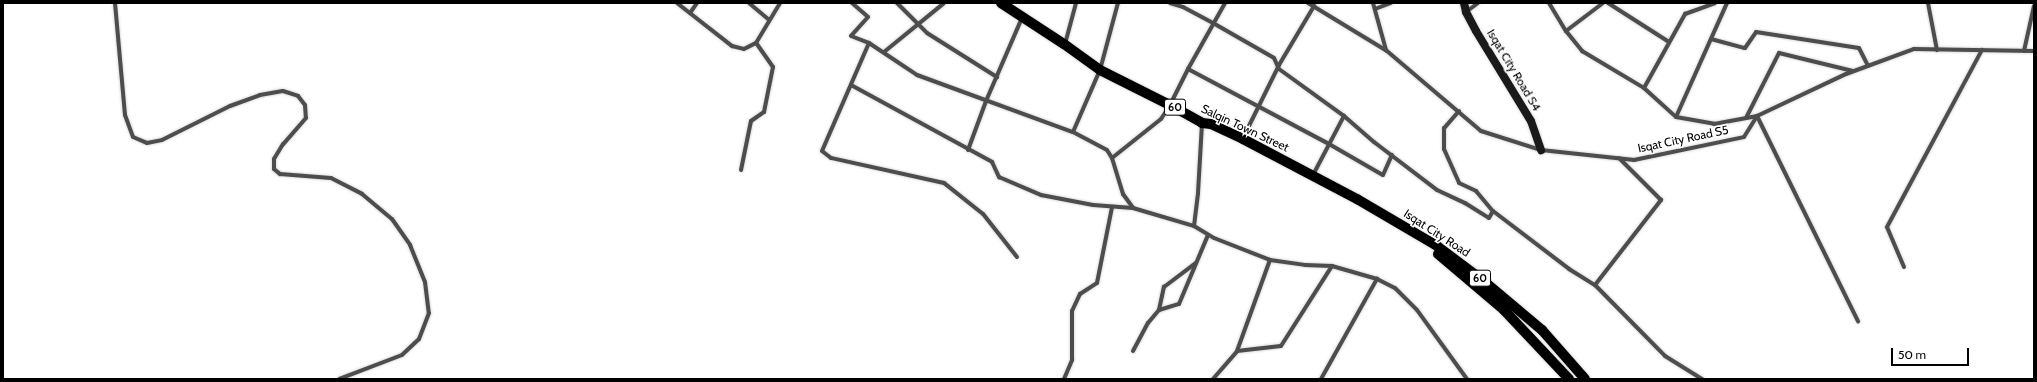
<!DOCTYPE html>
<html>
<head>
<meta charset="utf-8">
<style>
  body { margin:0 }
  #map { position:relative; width:2037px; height:382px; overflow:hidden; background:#fff; font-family:Cabin,sans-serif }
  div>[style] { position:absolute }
  .roads { filter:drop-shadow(0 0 1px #dbdbdb) drop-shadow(0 0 1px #dbdbdb) }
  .street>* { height:4px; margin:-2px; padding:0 2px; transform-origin:2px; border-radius:2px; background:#4d4d4d }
  .secondary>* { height:8px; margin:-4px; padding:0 4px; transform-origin:4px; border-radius:4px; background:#1a1a1a }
  .primary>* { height:10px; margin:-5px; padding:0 5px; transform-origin:5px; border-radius:5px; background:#000 }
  span { translate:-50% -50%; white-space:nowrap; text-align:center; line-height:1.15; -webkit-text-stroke:3px #fff; paint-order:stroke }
  .shield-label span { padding:1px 3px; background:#fff; border:1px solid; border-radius:3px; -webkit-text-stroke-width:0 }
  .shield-label { font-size:11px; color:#000; font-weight:700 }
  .street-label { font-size:12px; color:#000 }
  .frame { position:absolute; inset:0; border:4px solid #000; pointer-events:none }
  .scale { position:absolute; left:1891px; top:348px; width:78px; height:18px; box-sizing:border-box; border:2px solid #000; border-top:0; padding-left:5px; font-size:12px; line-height:14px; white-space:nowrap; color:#000; -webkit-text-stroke:3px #fff; paint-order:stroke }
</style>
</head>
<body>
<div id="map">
  <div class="roads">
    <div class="street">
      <div style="left:115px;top:3px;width:112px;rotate:84.9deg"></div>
      <div style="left:125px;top:115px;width:23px;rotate:70deg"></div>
      <div style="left:133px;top:137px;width:15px;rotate:23deg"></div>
      <div style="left:147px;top:143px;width:15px;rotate:-11deg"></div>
      <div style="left:162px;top:140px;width:76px;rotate:-26.6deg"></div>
      <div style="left:230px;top:106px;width:32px;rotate:-20deg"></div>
      <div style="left:260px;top:95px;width:23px;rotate:-10deg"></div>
      <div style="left:283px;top:91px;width:16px;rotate:18deg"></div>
      <div style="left:298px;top:96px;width:11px;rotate:52deg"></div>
      <div style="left:305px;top:105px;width:13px;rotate:86deg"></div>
      <div style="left:306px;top:118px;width:35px;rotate:131deg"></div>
      <div style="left:283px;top:144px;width:17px;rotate:121deg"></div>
      <div style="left:274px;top:159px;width:10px;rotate:90deg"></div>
      <div style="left:274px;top:169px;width:8px;rotate:40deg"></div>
      <div style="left:280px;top:174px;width:51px;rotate:4.5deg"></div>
      <div style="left:331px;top:178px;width:35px;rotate:27deg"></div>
      <div style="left:362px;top:194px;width:39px;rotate:40deg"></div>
      <div style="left:392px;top:219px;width:32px;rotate:55deg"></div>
      <div style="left:410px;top:245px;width:40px;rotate:68deg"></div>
      <div style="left:425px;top:282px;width:31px;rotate:83deg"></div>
      <div style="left:429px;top:313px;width:28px;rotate:111deg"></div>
      <div style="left:419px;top:339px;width:23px;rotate:137deg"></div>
      <div style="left:402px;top:355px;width:67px;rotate:159.1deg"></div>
      <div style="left:677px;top:3px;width:70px;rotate:38deg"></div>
      <div style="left:732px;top:46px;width:12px;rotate:14deg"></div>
      <div style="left:744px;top:49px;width:13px;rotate:-27deg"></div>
      <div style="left:749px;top:3px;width:26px;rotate:40deg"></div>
      <div style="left:852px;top:3px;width:21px;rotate:41deg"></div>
      <div style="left:868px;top:17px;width:25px;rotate:132deg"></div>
      <div style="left:851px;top:36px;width:19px;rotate:21deg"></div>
      <div style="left:897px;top:3px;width:42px;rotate:45deg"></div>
      <div style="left:927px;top:33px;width:83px;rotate:32.2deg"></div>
      <div style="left:1170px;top:3px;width:14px;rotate:17deg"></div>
      <div style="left:1183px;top:7px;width:34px;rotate:28deg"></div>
      <div style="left:1213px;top:23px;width:70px;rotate:29.8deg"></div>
      <div style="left:1274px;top:58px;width:12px;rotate:66deg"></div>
      <div style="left:1279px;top:69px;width:80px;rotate:35.9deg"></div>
      <div style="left:1344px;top:116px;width:40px;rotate:41deg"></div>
      <div style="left:1374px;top:142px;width:79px;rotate:37.3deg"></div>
      <div style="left:1437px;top:190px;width:31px;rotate:25deg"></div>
      <div style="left:1465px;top:203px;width:28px;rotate:32deg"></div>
      <div style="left:1489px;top:218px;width:8px;rotate:-60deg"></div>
      <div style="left:1308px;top:3px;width:92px;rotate:31.3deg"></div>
      <div style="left:1387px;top:51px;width:123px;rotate:40.4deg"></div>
      <div style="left:1481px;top:131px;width:63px;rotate:17.6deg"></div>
      <div style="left:1541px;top:150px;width:94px;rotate:6.1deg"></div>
      <div style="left:1634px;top:160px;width:112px;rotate:-11.8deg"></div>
      <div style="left:1744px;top:137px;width:25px;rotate:-58deg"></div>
      <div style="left:1757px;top:116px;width:98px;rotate:-25.3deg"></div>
      <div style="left:1846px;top:74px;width:72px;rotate:-20.2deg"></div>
      <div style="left:1914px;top:49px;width:120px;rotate:1deg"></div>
      <div style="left:1373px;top:3px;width:49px;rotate:74.5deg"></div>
      <div style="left:1549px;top:3px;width:33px;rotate:59deg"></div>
      <div style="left:1566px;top:31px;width:26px;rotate:51deg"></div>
      <div style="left:1582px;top:51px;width:72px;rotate:30.8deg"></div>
      <div style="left:1644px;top:88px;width:43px;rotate:42.2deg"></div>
      <div style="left:1676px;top:117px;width:39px;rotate:10deg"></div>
      <div style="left:1714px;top:124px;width:44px;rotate:-10.5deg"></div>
      <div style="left:1757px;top:116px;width:229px;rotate:63.8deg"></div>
      <div style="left:1608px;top:3px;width:72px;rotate:32.6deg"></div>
      <div style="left:1928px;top:3px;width:48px;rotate:79.2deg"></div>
      <div style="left:1375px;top:9px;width:17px;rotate:-21deg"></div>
      <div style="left:1466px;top:12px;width:15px;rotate:-37deg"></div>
      <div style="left:690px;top:13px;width:12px;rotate:-55deg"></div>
      <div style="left:1566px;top:31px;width:46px;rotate:-37.1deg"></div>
      <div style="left:1711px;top:39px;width:35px;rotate:15deg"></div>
      <div style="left:1745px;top:48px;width:19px;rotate:-55deg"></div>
      <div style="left:1756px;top:32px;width:104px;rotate:8.8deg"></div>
      <div style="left:1859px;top:48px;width:20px;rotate:63deg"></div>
      <div style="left:1065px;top:44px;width:42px;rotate:-75deg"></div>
      <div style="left:2024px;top:51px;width:46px;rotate:-77.5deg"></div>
      <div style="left:884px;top:52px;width:77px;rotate:-39.2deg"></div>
      <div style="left:1188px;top:69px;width:160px;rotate:28deg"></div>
      <div style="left:1329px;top:144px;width:62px;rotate:29.9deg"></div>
      <div style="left:1383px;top:175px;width:22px;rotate:-66deg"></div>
      <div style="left:851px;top:85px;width:161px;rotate:28.6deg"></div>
      <div style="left:992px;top:162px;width:17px;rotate:65deg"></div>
      <div style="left:999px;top:177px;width:46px;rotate:23.2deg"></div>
      <div style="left:1041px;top:195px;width:53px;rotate:10.9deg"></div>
      <div style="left:1093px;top:205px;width:40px;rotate:4.3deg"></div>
      <div style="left:1644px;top:88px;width:85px;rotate:-61deg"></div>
      <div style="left:1685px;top:14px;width:32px;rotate:-20deg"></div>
      <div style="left:1459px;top:111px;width:23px;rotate:131deg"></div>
      <div style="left:1444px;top:128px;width:21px;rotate:90deg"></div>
      <div style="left:1444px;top:149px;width:37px;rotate:66deg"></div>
      <div style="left:1459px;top:183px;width:19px;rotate:25deg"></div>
      <div style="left:1476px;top:191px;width:26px;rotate:50deg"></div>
      <div style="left:1493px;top:211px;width:96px;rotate:37.3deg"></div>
      <div style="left:1569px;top:269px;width:31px;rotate:32deg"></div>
      <div style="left:1595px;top:285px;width:100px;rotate:45.4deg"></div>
      <div style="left:1665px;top:356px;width:44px;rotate:31.9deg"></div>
      <div style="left:1676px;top:117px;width:125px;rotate:-65.9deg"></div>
      <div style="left:1746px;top:118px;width:73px;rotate:-63.1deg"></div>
      <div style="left:1779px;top:53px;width:76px;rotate:13.7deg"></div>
      <div style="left:1073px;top:132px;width:68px;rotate:-66.5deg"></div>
      <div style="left:1100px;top:70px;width:69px;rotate:-75deg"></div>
      <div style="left:1243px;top:138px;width:81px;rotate:-63.7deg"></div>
      <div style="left:1279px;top:65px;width:69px;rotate:-59.3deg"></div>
      <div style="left:968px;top:150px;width:52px;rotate:-69.8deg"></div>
      <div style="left:986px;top:101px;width:90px;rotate:-66.6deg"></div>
      <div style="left:1112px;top:158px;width:63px;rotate:-38.5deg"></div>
      <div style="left:1161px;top:119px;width:17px;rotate:-57deg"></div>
      <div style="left:1170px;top:105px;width:40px;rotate:-63.4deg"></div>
      <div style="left:1188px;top:69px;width:76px;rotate:-60.7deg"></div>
      <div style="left:741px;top:170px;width:50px;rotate:-78.5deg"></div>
      <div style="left:751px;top:121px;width:16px;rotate:-35deg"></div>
      <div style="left:764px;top:112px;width:46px;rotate:-78.7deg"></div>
      <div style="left:773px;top:67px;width:29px;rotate:-125deg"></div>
      <div style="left:756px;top:43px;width:47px;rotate:-59deg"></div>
      <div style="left:1313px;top:175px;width:67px;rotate:-62.3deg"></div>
      <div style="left:1194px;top:226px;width:33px;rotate:-83deg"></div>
      <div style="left:1198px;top:193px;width:70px;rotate:-86.7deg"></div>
      <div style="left:1017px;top:257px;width:55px;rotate:-128.3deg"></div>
      <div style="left:983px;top:214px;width:50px;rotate:-141.5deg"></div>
      <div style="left:944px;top:183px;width:116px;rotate:-167.5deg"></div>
      <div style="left:831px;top:158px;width:11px;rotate:-142deg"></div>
      <div style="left:822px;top:151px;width:118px;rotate:-66.5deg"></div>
      <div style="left:869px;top:43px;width:58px;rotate:33.7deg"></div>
      <div style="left:917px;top:75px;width:166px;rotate:20.1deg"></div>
      <div style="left:1073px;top:132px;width:38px;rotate:28deg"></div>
      <div style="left:1107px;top:150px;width:9px;rotate:58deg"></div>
      <div style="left:1112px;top:158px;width:38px;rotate:73deg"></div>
      <div style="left:1123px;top:194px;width:17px;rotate:54deg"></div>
      <div style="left:1133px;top:208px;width:64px;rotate:16.4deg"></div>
      <div style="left:1194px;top:226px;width:23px;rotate:31deg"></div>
      <div style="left:1214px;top:238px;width:60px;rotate:21.4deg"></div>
      <div style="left:1270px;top:260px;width:35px;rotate:8deg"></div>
      <div style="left:1305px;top:265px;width:27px;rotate:2deg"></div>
      <div style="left:1332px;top:266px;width:47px;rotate:16.1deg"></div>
      <div style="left:1377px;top:279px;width:20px;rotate:27deg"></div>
      <div style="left:1395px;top:288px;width:31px;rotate:45deg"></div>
      <div style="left:1417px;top:310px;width:85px;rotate:54.1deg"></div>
      <div style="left:1904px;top:267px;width:43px;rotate:-113deg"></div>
      <div style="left:1887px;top:227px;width:201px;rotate:-61.8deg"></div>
      <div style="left:1595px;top:285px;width:108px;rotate:-52.2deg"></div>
      <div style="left:1661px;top:200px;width:59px;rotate:-135deg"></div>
      <div style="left:1159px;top:310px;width:24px;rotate:-78deg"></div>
      <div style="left:1164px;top:287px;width:40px;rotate:-37deg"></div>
      <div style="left:1133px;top:351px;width:32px;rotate:-62deg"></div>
      <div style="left:1148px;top:323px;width:17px;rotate:-50deg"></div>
      <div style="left:1159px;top:310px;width:21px;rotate:-17deg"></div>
      <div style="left:1179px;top:304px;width:75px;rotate:-67.2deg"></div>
      <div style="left:1237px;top:351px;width:97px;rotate:-70.1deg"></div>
      <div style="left:1064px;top:379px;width:21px;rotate:-67deg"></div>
      <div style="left:1072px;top:360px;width:49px;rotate:-90deg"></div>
      <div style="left:1072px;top:311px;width:19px;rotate:-65deg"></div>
      <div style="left:1080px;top:294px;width:20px;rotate:-33deg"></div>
      <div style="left:1097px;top:283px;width:77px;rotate:-78.8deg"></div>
      <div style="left:1213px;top:379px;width:37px;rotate:-49deg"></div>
      <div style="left:1237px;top:351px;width:44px;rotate:-6.5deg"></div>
      <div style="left:1281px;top:346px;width:95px;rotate:-57.5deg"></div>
      <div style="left:1321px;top:379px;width:115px;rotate:-60.8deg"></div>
    </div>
    <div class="secondary">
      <div style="left:1464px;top:3px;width:9px;rotate:77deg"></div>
      <div style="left:1466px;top:12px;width:21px;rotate:62deg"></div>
      <div style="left:1476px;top:31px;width:105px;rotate:58.6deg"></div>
      <div style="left:1531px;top:121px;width:31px;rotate:71deg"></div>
    </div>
    <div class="primary">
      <div style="left:1001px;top:3px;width:75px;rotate:33.1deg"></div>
      <div style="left:1064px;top:44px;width:44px;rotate:35.8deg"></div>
      <div style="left:1100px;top:70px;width:78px;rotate:26.6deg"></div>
      <div style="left:1170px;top:105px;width:37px;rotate:29deg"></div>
      <div style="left:1202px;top:123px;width:9px;rotate:6deg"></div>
      <div style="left:1211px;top:124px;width:35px;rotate:25deg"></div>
      <div style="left:1243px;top:139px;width:129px;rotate:27.8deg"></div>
      <div style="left:1357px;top:199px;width:93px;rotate:30.4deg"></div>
      <div style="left:1437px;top:246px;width:60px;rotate:36.9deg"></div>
      <div style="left:1485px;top:282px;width:75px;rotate:40.1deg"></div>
      <div style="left:1542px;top:330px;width:65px;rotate:48.7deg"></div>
      <div style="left:1438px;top:254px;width:87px;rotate:40.3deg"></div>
      <div style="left:1504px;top:310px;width:95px;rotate:46.7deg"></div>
    </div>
  </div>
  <div class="shield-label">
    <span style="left:1175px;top:107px">60</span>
    <span style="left:1480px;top:278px">60</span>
  </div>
  <div class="street-label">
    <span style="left:1514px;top:70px;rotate:59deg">Isqat City Road S4</span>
    <span style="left:1245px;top:128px;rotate:25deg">Salqin Town Street</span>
    <span style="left:1683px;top:139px;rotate:-12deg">Isqat City Road S5</span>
    <span style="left:1437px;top:233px;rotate:33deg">Isqat City Road</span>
  </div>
  <div class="frame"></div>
  <div class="scale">50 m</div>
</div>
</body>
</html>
